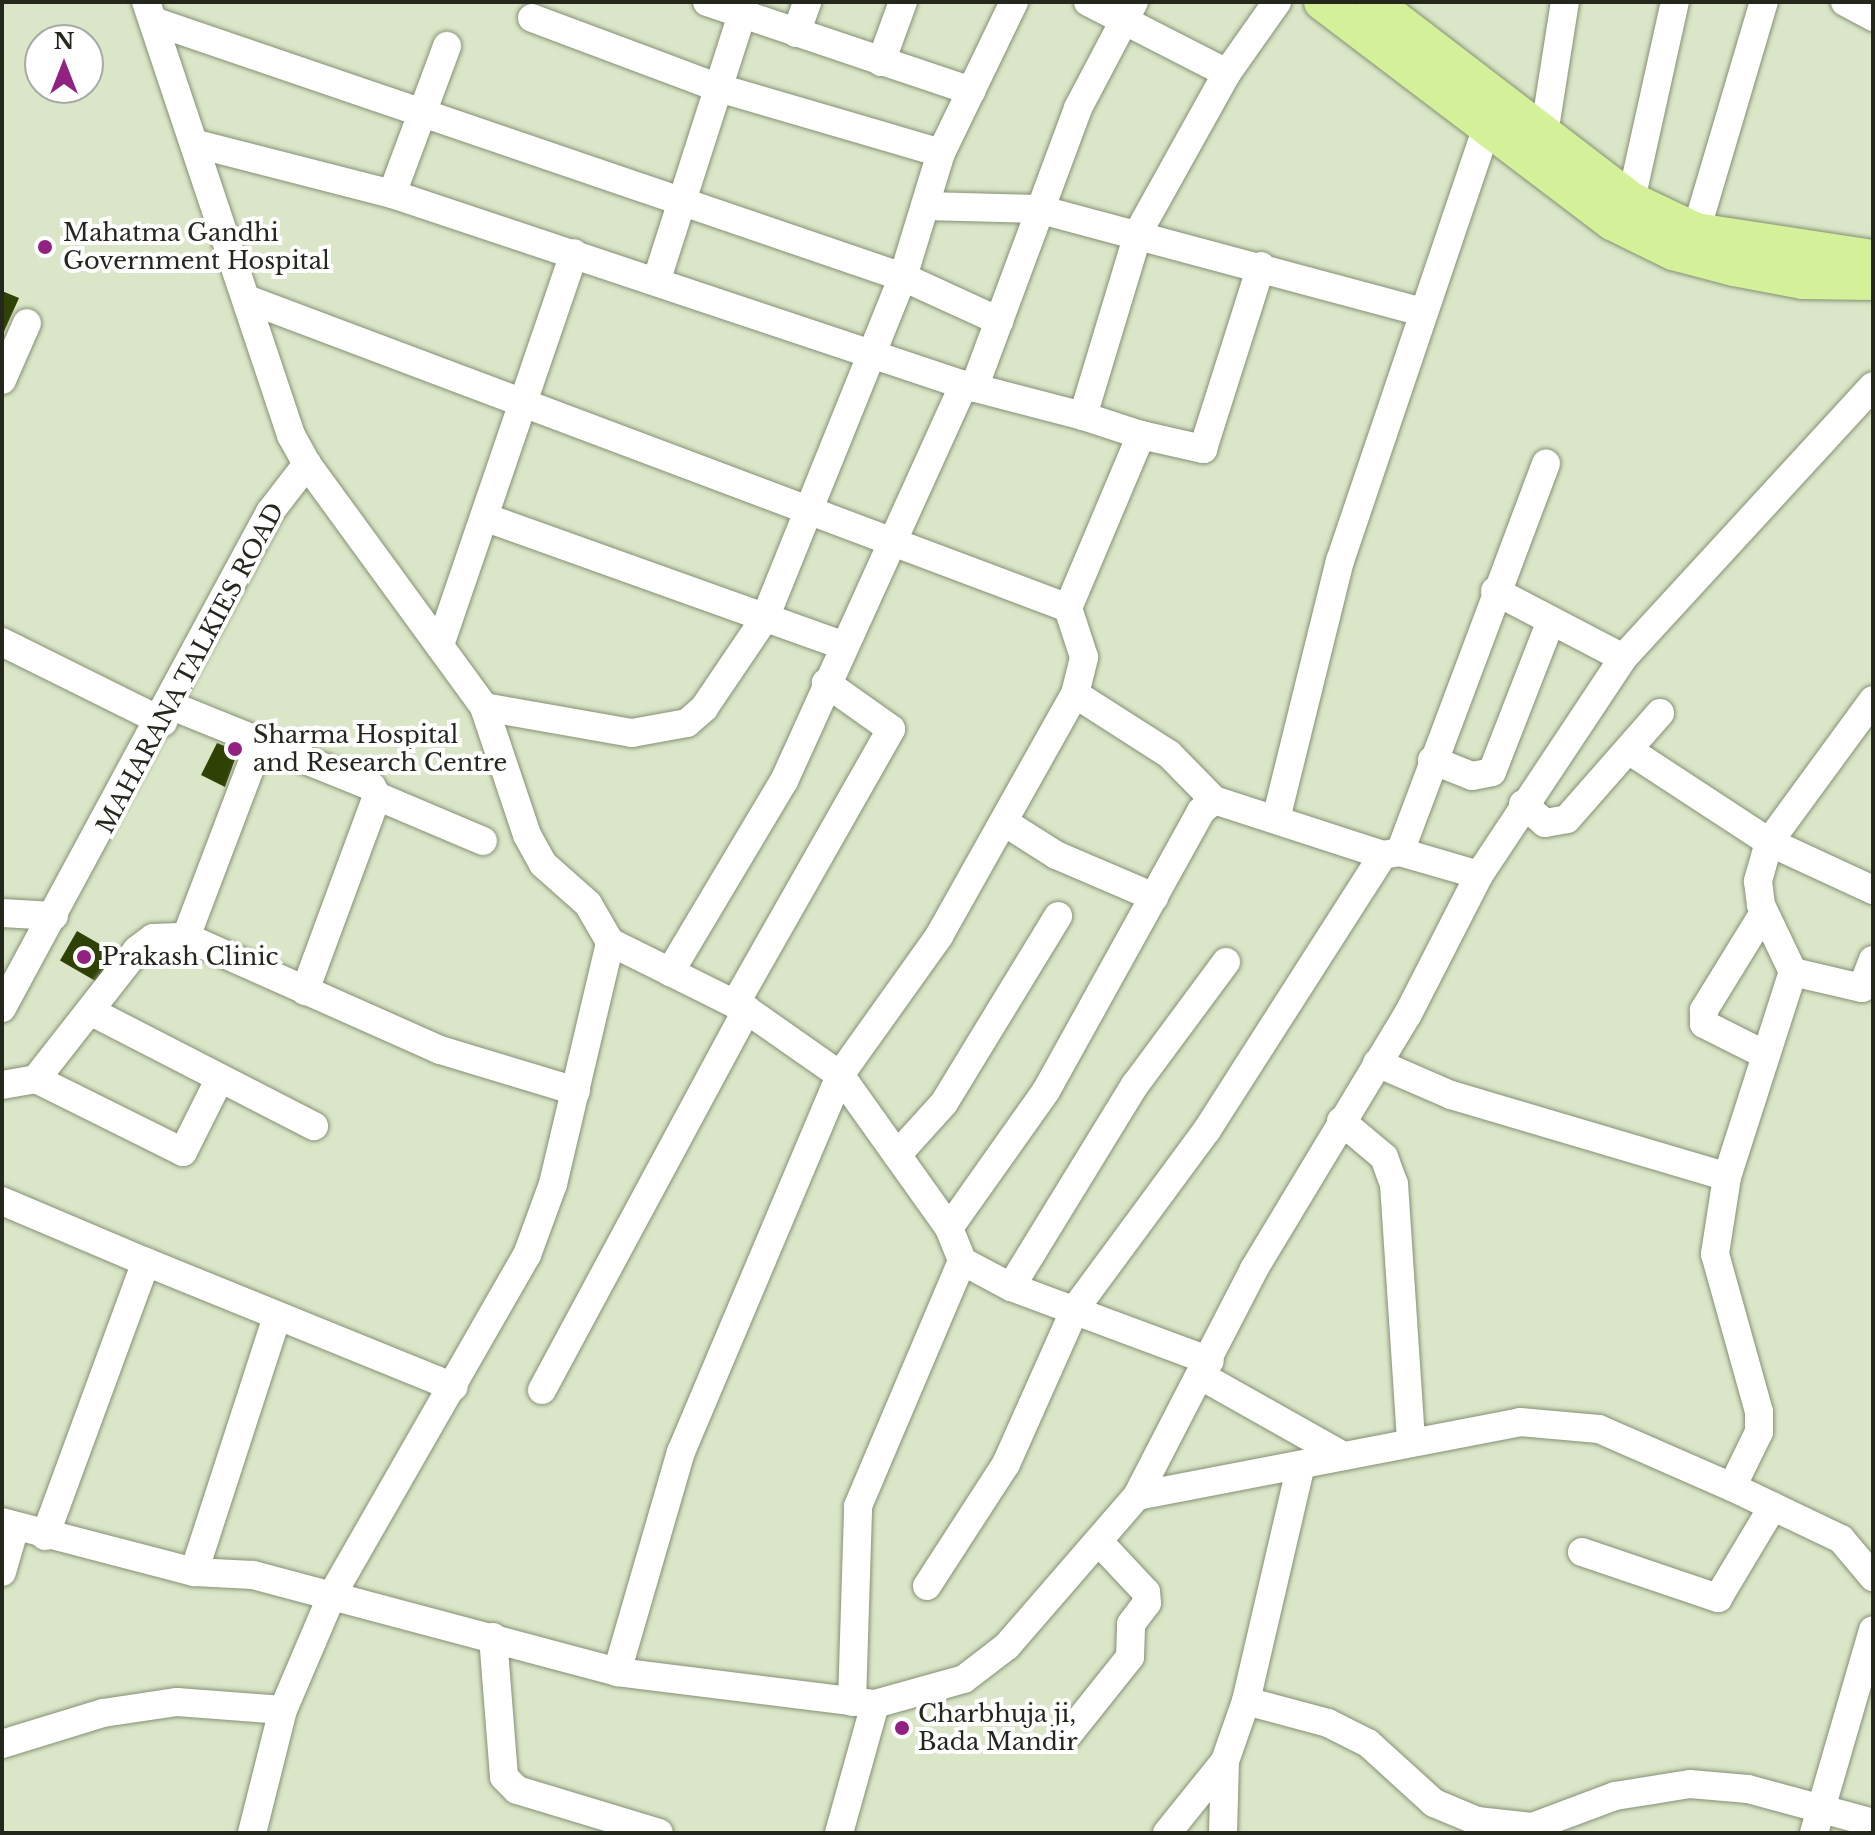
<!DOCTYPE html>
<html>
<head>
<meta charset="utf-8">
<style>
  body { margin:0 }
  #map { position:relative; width:1875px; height:1835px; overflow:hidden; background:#dae6c7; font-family:"Libre Baskerville",serif }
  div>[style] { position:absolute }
  .building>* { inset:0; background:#2f4104; transform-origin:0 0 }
  .roads { filter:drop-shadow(0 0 2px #859074) drop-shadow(0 0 2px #859074) }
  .minor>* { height:28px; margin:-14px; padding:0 14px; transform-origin:14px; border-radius:14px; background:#fff }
  .major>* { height:36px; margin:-18px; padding:0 18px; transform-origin:18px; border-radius:18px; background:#d4f098 }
  .dots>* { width:22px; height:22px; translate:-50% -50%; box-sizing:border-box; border:4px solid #fff; border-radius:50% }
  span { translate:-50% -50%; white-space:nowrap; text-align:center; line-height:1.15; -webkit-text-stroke:8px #fff; paint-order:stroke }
  .poi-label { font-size:24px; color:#23271c }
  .left { translate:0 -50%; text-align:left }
  .street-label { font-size:24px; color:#23271c }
  .frame { position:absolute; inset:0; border:4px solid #23271c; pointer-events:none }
  .north { position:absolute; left:24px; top:24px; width:80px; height:80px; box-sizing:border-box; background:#fff; border:2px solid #a7a9a4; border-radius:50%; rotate:0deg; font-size:22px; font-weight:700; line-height:32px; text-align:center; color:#23271c }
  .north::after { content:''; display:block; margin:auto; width:28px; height:36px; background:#932181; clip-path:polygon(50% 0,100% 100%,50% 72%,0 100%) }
</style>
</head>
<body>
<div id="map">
  <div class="building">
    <div style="clip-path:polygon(2px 291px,19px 298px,2px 336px)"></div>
    <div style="clip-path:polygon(217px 743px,238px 751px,225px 787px,201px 775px)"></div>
    <div style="left:77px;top:931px;width:43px;height:34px;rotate:30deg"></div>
  </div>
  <div class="roads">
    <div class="minor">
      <div style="left:707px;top:2px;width:279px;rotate:18.6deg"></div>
      <div style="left:1088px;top:2px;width:156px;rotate:27.1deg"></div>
      <div style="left:1845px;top:2px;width:32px;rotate:28deg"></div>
      <div style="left:532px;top:18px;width:200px;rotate:20.5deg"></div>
      <div style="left:719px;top:88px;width:231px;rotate:16.3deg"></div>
      <div style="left:153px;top:21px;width:792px;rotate:18.85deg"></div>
      <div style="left:903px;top:277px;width:106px;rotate:24.6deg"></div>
      <div style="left:796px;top:33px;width:33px;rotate:-70deg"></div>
      <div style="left:881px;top:62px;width:64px;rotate:-69.9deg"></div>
      <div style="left:1544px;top:134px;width:134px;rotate:-81deg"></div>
      <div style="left:197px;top:144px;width:201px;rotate:14.4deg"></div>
      <div style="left:392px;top:194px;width:603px;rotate:18.46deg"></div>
      <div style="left:964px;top:385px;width:123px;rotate:14.6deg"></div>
      <div style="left:392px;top:194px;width:158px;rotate:-69.6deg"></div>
      <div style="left:1631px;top:200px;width:203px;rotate:-77.5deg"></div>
      <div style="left:925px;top:206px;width:113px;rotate:1.5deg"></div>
      <div style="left:1038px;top:209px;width:395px;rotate:15deg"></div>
      <div style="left:1696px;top:231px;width:239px;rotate:-73.5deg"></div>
      <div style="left:657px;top:279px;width:278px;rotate:-72.2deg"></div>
      <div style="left:247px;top:299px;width:877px;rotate:20.62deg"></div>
      <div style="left:1068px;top:608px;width:188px;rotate:-67.1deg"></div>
      <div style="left:1141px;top:435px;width:61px;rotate:-161.9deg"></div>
      <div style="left:1083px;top:416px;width:193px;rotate:-73.2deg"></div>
      <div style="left:1139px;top:231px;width:181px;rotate:-60.9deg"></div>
      <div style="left:1227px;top:73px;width:87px;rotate:-54.8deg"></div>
      <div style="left:2px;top:380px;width:62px;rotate:-66.3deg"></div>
      <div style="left:974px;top:388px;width:299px;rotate:-69.6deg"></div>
      <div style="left:1078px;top:108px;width:120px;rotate:-62.2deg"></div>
      <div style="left:1141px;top:435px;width:64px;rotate:12.7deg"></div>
      <div style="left:1203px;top:449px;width:192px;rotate:-72.4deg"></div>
      <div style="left:307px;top:464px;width:301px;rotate:53.9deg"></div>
      <div style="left:484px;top:707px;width:135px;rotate:71.4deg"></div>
      <div style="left:527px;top:835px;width:33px;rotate:61deg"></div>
      <div style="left:543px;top:864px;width:60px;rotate:41.6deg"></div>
      <div style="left:588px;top:904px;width:44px;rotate:59.9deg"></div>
      <div style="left:610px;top:942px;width:153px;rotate:26.4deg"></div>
      <div style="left:747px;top:1010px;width:113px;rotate:35deg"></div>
      <div style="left:840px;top:1075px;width:188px;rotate:54.5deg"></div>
      <div style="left:949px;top:1228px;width:35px;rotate:68deg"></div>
      <div style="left:962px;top:1261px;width:55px;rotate:28deg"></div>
      <div style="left:1011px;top:1287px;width:212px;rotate:20.4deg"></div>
      <div style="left:487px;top:518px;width:377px;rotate:19.7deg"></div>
      <div style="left:1495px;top:591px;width:144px;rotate:27.6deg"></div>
      <div style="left:2px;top:642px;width:180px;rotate:26.4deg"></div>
      <div style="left:440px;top:645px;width:414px;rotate:-71.1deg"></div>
      <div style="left:1075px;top:694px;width:112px;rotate:32.6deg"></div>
      <div style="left:1169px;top:754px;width:64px;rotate:45.6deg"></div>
      <div style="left:1873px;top:700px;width:176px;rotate:126.2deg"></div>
      <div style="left:1769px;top:842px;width:115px;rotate:24.8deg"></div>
      <div style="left:167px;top:704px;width:221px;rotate:22deg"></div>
      <div style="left:372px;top:787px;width:10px;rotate:61deg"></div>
      <div style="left:377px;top:796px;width:208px;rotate:110.3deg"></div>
      <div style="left:484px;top:707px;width:150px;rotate:10deg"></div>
      <div style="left:632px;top:733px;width:56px;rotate:-10.3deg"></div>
      <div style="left:687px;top:723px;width:23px;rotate:-41deg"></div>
      <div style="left:704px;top:708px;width:109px;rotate:-55.9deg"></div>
      <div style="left:765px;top:618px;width:368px;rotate:-68deg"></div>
      <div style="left:903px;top:277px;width:130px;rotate:-73deg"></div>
      <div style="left:941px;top:153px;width:168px;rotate:-64.2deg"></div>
      <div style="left:1630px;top:751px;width:166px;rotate:33.2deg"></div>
      <div style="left:1769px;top:842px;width:41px;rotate:105.8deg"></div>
      <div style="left:1758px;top:881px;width:24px;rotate:83deg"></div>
      <div style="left:1761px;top:905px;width:74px;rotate:64.5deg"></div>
      <div style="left:1432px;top:760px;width:43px;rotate:21.8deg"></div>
      <div style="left:1472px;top:776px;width:20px;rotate:-11deg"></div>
      <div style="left:1492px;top:772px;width:160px;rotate:-68.7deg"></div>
      <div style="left:377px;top:796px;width:115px;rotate:23deg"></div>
      <div style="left:1523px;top:804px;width:29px;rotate:41deg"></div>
      <div style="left:1545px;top:823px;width:22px;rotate:-10deg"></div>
      <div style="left:1567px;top:819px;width:141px;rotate:-48.7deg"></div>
      <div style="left:1276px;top:819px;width:266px;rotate:-76.1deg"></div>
      <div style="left:1340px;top:561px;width:477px;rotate:-71.3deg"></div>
      <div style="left:1004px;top:822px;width:62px;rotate:32.4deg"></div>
      <div style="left:1056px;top:855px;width:107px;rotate:23.2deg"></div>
      <div style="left:1400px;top:852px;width:415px;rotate:-69.4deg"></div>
      <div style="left:2px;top:913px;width:52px;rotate:3.3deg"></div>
      <div style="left:1763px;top:914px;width:113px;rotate:121.6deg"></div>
      <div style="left:1704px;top:1010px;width:14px;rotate:90deg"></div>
      <div style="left:1704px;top:1024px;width:69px;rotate:26.6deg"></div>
      <div style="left:186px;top:937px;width:209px;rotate:-69.2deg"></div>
      <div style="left:670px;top:972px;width:222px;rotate:-59.2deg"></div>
      <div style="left:784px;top:781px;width:435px;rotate:-65.6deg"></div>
      <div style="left:735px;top:1004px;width:316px;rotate:-60.4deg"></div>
      <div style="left:891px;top:729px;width:80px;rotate:-144.7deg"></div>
      <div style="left:2px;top:1008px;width:564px;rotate:-61.62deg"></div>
      <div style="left:270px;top:512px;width:61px;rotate:-52.4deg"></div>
      <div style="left:307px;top:464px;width:33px;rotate:-119deg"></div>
      <div style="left:291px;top:435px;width:457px;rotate:-108.5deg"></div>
      <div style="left:90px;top:1011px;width:252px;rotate:27.2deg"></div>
      <div style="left:1377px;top:1063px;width:81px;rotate:23.4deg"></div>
      <div style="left:1451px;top:1095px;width:288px;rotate:16.5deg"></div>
      <div style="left:1727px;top:1177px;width:215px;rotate:-72.2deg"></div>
      <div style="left:1793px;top:972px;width:71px;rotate:13.1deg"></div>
      <div style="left:1862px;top:988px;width:30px;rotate:-69deg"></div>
      <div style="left:36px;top:1079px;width:164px;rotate:26.4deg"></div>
      <div style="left:183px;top:1152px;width:78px;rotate:-63.4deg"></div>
      <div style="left:2px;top:1085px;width:35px;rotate:-10deg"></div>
      <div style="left:36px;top:1079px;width:164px;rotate:-51.9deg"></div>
      <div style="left:137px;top:950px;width:20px;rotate:-37deg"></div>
      <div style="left:153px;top:938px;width:33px;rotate:-2deg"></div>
      <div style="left:186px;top:937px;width:278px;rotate:24deg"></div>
      <div style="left:440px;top:1050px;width:142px;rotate:16.8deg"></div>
      <div style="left:1341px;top:1121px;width:56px;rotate:39.9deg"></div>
      <div style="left:1384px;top:1157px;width:29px;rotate:70deg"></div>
      <div style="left:1394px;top:1184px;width:257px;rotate:86.2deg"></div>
      <div style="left:897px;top:1155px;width:70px;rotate:-47.9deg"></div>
      <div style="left:944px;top:1103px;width:219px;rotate:-58.6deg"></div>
      <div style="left:1727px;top:1177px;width:78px;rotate:98.9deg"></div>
      <div style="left:1715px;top:1254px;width:164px;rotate:74.4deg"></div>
      <div style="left:1759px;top:1412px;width:20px;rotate:90deg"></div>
      <div style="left:1759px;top:1432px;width:61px;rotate:116.1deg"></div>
      <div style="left:1732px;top:1487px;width:121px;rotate:25.5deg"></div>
      <div style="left:1841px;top:1539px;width:50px;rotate:49.9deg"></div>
      <div style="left:2px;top:1201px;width:156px;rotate:23deg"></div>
      <div style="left:949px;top:1228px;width:168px;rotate:-54.7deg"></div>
      <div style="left:1046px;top:1091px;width:320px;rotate:-61deg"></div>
      <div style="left:1201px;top:811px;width:17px;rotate:-40deg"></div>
      <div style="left:1214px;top:800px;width:178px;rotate:18deg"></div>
      <div style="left:1383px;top:855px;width:17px;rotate:-10deg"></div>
      <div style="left:1400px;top:852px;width:82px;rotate:16.2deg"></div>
      <div style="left:1011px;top:1287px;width:237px;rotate:-58.5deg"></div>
      <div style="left:1135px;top:1085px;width:153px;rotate:-53.5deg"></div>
      <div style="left:1203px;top:1377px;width:161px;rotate:29.4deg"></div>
      <div style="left:542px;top:1390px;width:432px;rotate:-61.7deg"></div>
      <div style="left:1137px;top:1496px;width:390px;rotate:-10.9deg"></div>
      <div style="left:1520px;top:1422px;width:79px;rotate:5.1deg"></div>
      <div style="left:1599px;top:1429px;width:145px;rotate:23.6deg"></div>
      <div style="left:2px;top:1522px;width:198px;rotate:14.6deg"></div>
      <div style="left:194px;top:1572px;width:59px;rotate:2.9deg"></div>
      <div style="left:253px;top:1575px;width:377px;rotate:14.9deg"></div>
      <div style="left:617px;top:1672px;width:260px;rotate:7.1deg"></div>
      <div style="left:875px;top:1704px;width:92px;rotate:-15.7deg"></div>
      <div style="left:964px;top:1679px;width:54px;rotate:-37.5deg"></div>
      <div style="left:1007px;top:1646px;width:198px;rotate:-49.1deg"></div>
      <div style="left:1137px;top:1496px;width:255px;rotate:-62.7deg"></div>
      <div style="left:1254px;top:1269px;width:298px;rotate:-58.9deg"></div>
      <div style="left:1408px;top:1014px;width:156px;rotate:-62.9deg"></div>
      <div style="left:1479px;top:875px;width:260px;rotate:-56.4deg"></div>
      <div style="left:1623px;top:658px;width:369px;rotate:-47.4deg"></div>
      <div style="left:45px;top:1536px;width:292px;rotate:-69.8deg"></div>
      <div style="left:146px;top:1262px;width:332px;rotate:22.1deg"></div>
      <div style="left:1582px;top:1552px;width:144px;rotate:18.7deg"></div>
      <div style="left:1718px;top:1598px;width:107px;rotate:-59.1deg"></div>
      <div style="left:2px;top:1572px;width:47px;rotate:-73.9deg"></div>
      <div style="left:194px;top:1572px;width:265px;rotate:-72deg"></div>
      <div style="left:927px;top:1586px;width:145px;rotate:-57.1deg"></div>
      <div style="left:1006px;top:1464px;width:170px;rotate:-66deg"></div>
      <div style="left:1075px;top:1309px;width:222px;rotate:-53.6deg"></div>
      <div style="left:1207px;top:1130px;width:326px;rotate:-57.4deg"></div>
      <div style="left:493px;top:1637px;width:140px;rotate:85.5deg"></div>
      <div style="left:504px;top:1777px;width:18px;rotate:45deg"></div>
      <div style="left:517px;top:1790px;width:148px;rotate:16.8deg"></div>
      <div style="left:617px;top:1672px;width:229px;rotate:-73.8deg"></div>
      <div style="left:681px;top:1452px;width:409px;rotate:-67.1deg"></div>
      <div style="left:840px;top:1075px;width:171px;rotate:-54.5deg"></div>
      <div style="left:939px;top:936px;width:278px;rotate:-60.7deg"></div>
      <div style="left:1075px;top:694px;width:38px;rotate:-76deg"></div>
      <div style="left:1084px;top:657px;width:52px;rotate:-108.1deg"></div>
      <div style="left:1246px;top:1701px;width:242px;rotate:-76.9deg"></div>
      <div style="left:852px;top:1702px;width:196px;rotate:-88.2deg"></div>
      <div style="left:858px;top:1506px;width:266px;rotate:-67deg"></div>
      <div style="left:1067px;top:1736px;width:101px;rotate:-51.4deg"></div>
      <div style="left:1130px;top:1657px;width:33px;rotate:-88deg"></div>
      <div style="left:1131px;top:1624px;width:26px;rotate:-53deg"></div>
      <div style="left:1147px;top:1603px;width:11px;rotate:-95deg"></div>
      <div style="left:1146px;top:1592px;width:67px;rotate:-133.2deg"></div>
      <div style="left:2px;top:1744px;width:106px;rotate:-17.1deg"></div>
      <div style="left:103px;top:1713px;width:75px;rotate:-8.5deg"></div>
      <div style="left:177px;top:1702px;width:106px;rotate:4.3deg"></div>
      <div style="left:252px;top:1833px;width:127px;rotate:-75.9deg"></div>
      <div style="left:283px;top:1710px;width:125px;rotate:-66.9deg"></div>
      <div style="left:332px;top:1595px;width:392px;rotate:-60.2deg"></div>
      <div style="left:527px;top:1255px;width:76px;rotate:-69.9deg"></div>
      <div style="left:553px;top:1184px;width:249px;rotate:-76.7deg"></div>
      <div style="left:839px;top:1833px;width:134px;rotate:-74.4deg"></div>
      <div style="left:1167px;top:1833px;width:92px;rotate:-51.1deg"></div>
      <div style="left:1223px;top:1833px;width:72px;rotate:-88.4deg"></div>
      <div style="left:1225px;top:1761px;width:64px;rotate:-70.7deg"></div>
      <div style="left:1246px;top:1701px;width:85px;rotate:15deg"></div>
      <div style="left:1328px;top:1723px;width:45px;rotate:26.6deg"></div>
      <div style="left:1368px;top:1743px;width:89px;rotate:42.3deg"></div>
      <div style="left:1434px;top:1803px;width:47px;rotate:22.7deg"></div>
      <div style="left:1477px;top:1821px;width:55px;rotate:6.2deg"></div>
      <div style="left:1532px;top:1827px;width:89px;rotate:-20.5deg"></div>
      <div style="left:1615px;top:1796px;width:76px;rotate:-9.1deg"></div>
      <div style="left:1690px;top:1784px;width:58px;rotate:4.9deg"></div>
      <div style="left:1748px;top:1789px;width:130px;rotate:15.2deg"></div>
      <div style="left:1814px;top:1833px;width:211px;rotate:-73.8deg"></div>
    </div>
    <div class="major">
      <div style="left:1322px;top:2px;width:364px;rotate:37.2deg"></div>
      <div style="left:1612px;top:222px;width:68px;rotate:26.2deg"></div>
      <div style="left:1673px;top:252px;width:63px;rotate:14.7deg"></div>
      <div style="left:1734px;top:268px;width:69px;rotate:10.8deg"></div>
      <div style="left:1802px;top:281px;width:71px;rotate:0.8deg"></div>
      <div style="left:1373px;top:2px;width:325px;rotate:37.5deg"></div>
      <div style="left:1631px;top:200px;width:72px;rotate:25.5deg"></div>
      <div style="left:1696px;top:231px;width:179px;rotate:8.7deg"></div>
    </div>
  </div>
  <div class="dots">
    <div style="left:45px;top:247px;background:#932181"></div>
    <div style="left:235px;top:749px;background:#932181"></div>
    <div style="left:84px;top:957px;background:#932181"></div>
    <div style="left:902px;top:1728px;background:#932181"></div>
  </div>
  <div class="poi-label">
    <span class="left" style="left:63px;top:247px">Mahatma Gandhi<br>Government Hospital</span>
    <span class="left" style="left:253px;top:749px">Sharma Hospital<br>and Research Centre</span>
    <span class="left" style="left:102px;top:957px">Prakash Clinic</span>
    <span class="left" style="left:918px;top:1728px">Charbhuja ji,<br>Bada Mandir</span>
  </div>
  <div class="street-label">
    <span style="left:190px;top:668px;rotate:-62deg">MAHARANA TALKIES ROAD</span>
  </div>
  <div class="frame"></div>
  <div class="north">N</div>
</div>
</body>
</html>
